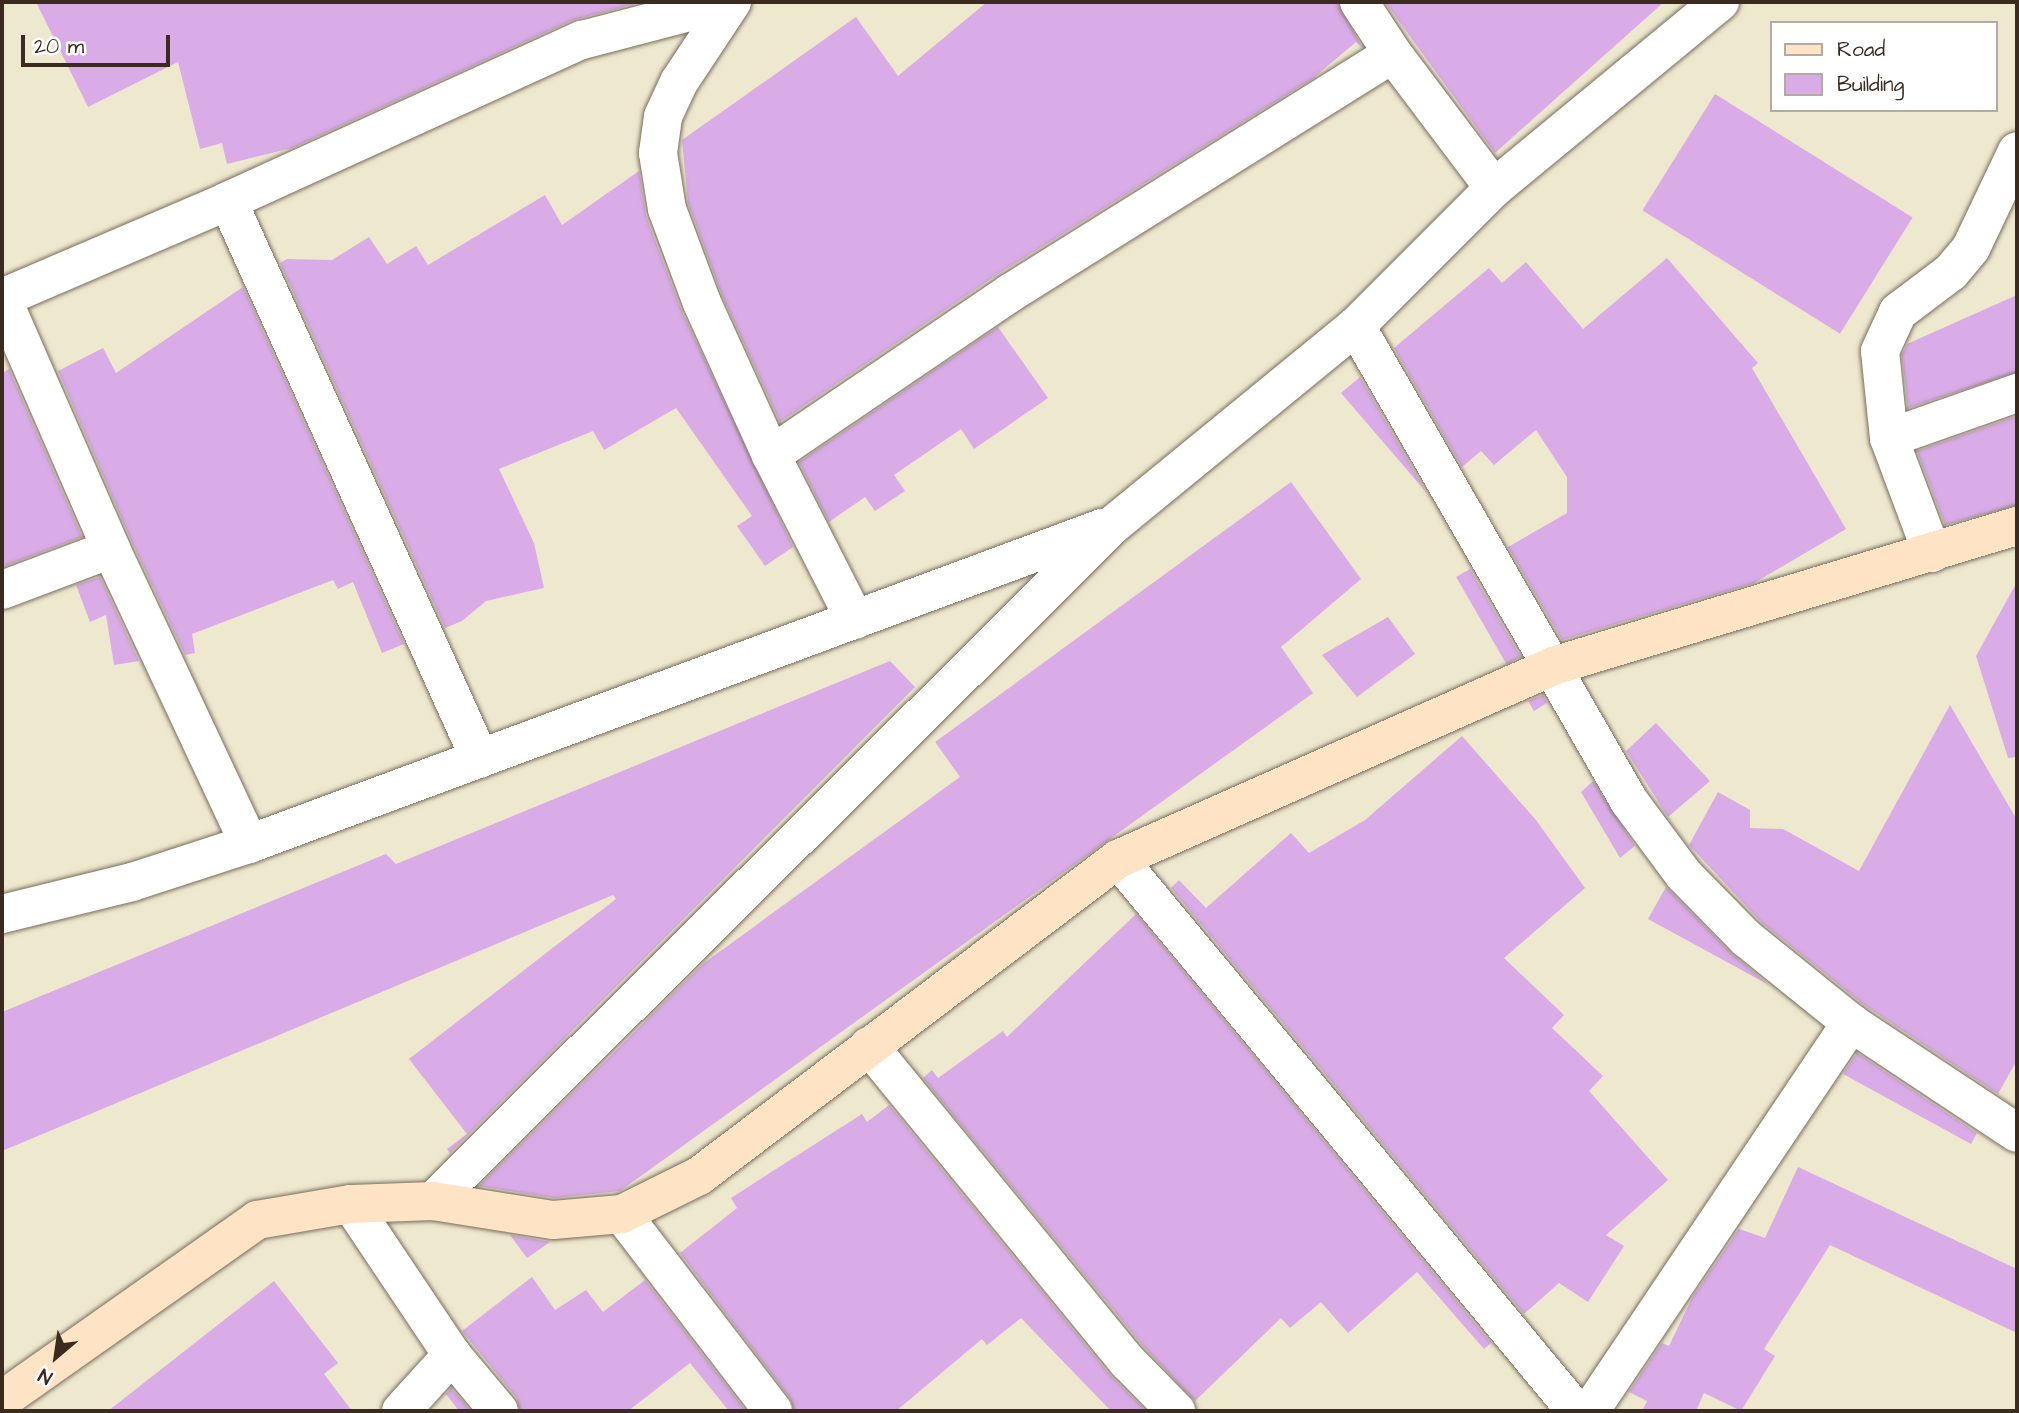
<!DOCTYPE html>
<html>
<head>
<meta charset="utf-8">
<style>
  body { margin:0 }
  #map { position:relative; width:2019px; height:1413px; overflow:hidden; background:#ede8ce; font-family:"Architects Daughter",sans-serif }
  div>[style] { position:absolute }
  .building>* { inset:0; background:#d9ace7; transform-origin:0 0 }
  .roads { filter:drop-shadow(0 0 2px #796c5c) drop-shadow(0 0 2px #796c5c) }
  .street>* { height:38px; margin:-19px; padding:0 19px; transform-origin:19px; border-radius:19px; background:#fff }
  .secondary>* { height:38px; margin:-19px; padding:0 19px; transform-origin:19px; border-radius:19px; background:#fee4c5 }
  span { translate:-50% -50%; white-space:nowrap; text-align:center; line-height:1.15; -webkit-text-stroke:5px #fff; paint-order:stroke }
  .frame { position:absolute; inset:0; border:4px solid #3b2a1e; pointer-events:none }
  .legend { position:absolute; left:1770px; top:21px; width:228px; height:91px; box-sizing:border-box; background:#fff; border:2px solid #b1aaa5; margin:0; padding:9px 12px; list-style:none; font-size:21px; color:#3b2a1e }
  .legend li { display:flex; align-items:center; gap:14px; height:35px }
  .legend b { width:35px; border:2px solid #b1aaa5 }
  .north { position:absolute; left:21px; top:1322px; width:70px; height:70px; -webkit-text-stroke:5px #fff; paint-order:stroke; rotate:209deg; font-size:19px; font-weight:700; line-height:28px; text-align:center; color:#3b2a1e }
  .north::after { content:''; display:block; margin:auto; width:24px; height:32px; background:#3b2a1e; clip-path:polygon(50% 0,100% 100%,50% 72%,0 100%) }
  .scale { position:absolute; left:21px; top:35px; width:149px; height:32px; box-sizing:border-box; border:4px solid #3b2a1e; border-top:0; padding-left:9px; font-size:21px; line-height:24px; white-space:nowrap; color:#3b2a1e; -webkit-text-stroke:5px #fff; paint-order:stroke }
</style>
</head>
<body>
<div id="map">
  <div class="building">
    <div style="clip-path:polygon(36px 2px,642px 2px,573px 20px,292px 148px,227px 164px,222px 143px,200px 149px,178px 62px,88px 107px)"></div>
    <div style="clip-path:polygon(987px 2px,1337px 2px,1362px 47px,1356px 42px,1312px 79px,998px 274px,780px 422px,722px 295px,688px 203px,682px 140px,856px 17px,898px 76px)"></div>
    <div style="clip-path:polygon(1385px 2px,1664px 2px,1495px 153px)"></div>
    <div style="left:1715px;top:94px;width:233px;height:137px;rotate:32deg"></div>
    <div style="clip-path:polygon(639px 171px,646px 216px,682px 312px,793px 547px,765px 566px,737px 526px,752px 516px,676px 408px,604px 450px,593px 431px,499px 469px,534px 543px,544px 588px,486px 601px,462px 621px,445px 628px,280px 263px,287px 259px,332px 260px,369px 237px,387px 264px,416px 246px,428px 265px,545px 195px,562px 225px)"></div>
    <div style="clip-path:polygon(1667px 258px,1758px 363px,1752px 368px,1846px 529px,1754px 583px,1562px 640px,1508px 547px,1567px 513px,1567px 477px,1536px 430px,1494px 465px,1481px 451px,1462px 467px,1394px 348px,1489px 268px,1502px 283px,1526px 262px,1583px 329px)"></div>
    <div style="clip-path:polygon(243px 287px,404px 644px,382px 653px,353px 582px,338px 589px,333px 580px,192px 634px,195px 653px,185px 655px,131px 540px,58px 371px,103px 348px,116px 373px)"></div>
    <div style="clip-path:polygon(2017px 295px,2017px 372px,1908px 408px,1902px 355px,1907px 344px)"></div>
    <div style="clip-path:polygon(998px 327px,1048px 398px,974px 449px,961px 429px,894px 475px,905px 491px,875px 511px,865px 497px,829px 522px,799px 462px)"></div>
    <div style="clip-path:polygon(9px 369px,82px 537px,2px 567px,2px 373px)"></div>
    <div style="clip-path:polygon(1360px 377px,1426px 492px,1341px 393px)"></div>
    <div style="clip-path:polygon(2017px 416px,2017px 505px,1945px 525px,1917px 451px)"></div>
    <div style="clip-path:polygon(1291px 482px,1361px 579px,1281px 647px,1313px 693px,620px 1191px,554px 1198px,479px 1186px,704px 963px,960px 777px,935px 742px)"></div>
    <div style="left:1470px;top:569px;width:101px;height:16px;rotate:60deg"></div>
    <div style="clip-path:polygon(100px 577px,139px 661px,114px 665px,106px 615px,90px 622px,76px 585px)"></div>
    <div style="clip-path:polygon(2017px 582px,2017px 757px,2008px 758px,1976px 656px)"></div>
    <div style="clip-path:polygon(1388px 617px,1415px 654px,1357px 697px,1322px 655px)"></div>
    <div style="clip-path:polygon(890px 661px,915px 687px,450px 1153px,447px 1149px,467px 1134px,409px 1059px,616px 899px,613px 895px,2px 1151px,2px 1012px,386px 854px,396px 864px)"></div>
    <div style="clip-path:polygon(1543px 695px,1547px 703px,1534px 711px,1528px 701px)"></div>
    <div style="clip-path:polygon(1950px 705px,2017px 820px,2017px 1060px,1998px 1094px,1864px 1005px,1762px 923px,1689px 845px,1718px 792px,1750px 810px,1750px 828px,1783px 829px,1859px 871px)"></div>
    <div style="clip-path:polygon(1656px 723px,1710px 781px,1668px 817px,1626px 751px)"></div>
    <div style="clip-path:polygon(1462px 736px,1536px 820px,1585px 888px,1504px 958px,1564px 1015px,1552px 1028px,1603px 1076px,1589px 1091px,1668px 1180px,1606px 1235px,1624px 1246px,1588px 1302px,1559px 1283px,1524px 1314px,1171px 888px,1179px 880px,1206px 908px,1291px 833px,1309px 853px,1365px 820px)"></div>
    <div style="clip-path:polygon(1593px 781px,1635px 846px,1620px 858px,1581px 792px)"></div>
    <div style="clip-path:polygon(1666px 887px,1732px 954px,1769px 985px,1648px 919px)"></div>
    <div style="clip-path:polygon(1136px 914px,1491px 1343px,1484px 1349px,1417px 1272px,1348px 1333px,1321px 1302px,1290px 1328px,1281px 1318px,1195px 1401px,1144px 1347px,923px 1078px,932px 1070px,938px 1078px,1003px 1031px,1007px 1037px)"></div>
    <div style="clip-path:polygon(1857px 1053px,1977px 1133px,1971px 1144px,1843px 1074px)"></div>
    <div style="clip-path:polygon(889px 1105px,1111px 1376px,1146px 1411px,1111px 1411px,1021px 1318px,987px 1345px,982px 1339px,896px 1411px,794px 1411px,790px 1398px,680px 1253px,737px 1208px,731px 1198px,862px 1114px,867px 1122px)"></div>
    <div style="clip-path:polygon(1798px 1167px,2017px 1269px,2017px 1333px,1830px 1245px,1764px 1349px,1775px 1356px,1741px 1411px,1704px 1393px,1696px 1411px,1642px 1411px,1647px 1401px,1629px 1392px,1662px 1343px,1669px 1346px,1692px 1298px,1739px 1229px,1765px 1238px)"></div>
    <div style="clip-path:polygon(510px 1235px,550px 1242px,527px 1258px)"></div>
    <div style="clip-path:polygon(532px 1277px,555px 1310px,586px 1290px,603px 1312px,645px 1280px,746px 1411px,729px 1411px,690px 1363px,628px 1411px,520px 1411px,516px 1397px,462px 1331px)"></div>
    <div style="clip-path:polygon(274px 1281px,338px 1363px,324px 1374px,352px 1411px,108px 1411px)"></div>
    <div style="clip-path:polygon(451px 1388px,471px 1411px,459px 1411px,446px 1394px)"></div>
  </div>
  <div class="roads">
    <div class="street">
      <div style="left:732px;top:2px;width:96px;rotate:123.5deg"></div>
      <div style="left:679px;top:82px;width:38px;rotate:115deg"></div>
      <div style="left:663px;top:117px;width:36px;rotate:98deg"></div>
      <div style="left:658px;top:153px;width:57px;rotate:80.9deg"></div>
      <div style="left:667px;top:209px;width:100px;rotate:69.6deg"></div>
      <div style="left:702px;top:303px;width:167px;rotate:65.6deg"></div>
      <div style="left:771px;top:455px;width:185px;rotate:63deg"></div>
      <div style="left:1359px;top:2px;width:62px;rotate:56.8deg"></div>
      <div style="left:1393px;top:54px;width:168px;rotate:53deg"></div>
      <div style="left:228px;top:201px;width:612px;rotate:65.7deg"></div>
      <div style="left:2px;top:298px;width:246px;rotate:-23.2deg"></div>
      <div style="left:228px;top:201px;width:389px;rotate:-24.5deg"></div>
      <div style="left:582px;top:40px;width:151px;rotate:-14.6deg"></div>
      <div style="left:2px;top:298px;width:274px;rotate:66.5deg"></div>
      <div style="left:111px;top:549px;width:326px;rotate:64.9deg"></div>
      <div style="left:1356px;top:326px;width:548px;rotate:60.11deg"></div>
      <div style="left:1629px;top:801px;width:92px;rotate:53.4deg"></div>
      <div style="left:1684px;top:875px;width:90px;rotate:45.5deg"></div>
      <div style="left:1747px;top:939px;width:134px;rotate:38.9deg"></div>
      <div style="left:1851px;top:1023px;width:199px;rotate:33.5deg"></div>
      <div style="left:1889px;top:438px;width:136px;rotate:-19.4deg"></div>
      <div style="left:771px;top:455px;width:289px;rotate:-34.1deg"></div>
      <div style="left:1010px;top:293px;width:451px;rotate:-32deg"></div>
      <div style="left:1932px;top:553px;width:123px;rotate:-110.5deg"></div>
      <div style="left:1889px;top:438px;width:87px;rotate:-95.9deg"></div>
      <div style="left:1880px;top:351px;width:43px;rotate:-65.2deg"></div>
      <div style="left:1898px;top:312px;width:66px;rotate:-37deg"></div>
      <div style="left:1951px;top:272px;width:31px;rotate:-50deg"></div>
      <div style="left:1971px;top:248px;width:107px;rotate:-64.6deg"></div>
      <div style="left:2px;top:590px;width:116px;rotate:-20.6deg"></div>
      <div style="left:1118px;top:859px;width:717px;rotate:50.32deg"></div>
      <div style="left:2px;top:914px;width:134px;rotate:-13.8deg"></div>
      <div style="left:132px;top:882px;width:123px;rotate:-18deg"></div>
      <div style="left:249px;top:844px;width:910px;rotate:-20.33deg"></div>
      <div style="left:869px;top:1046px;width:409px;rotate:50.7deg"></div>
      <div style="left:1128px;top:1362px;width:69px;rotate:45.6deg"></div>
      <div style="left:433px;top:1201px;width:960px;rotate:-44.83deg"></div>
      <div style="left:1114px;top:524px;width:313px;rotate:-39.3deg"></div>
      <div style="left:1356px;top:326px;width:195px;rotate:-45deg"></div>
      <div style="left:1494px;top:188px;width:293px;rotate:-39.5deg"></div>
      <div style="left:351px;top:1204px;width:182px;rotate:56.2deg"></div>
      <div style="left:452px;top:1355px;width:73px;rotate:50deg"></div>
      <div style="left:622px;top:1214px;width:248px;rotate:52.5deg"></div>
      <div style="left:401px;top:1411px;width:76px;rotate:-47.7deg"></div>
      <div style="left:1590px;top:1411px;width:468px;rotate:-56.1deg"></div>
    </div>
    <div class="secondary">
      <div style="left:2px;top:1400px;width:312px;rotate:-35.2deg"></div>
      <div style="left:257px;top:1220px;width:95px;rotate:-9.7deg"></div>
      <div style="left:351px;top:1204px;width:82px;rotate:-2.1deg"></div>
      <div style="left:433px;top:1201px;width:121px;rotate:9deg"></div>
      <div style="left:553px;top:1220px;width:69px;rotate:-5deg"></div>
      <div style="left:622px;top:1214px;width:86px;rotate:-26.3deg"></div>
      <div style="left:699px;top:1176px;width:525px;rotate:-37.11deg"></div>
      <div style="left:1118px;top:859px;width:476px;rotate:-23.9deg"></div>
      <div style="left:1553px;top:666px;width:485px;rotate:-16.8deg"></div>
    </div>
  </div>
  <div class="frame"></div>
  <ul class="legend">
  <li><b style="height:9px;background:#fee4c5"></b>Road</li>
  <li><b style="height:19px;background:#d9ace7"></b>Building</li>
  </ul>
  <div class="north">N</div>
  <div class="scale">20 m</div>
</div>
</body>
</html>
